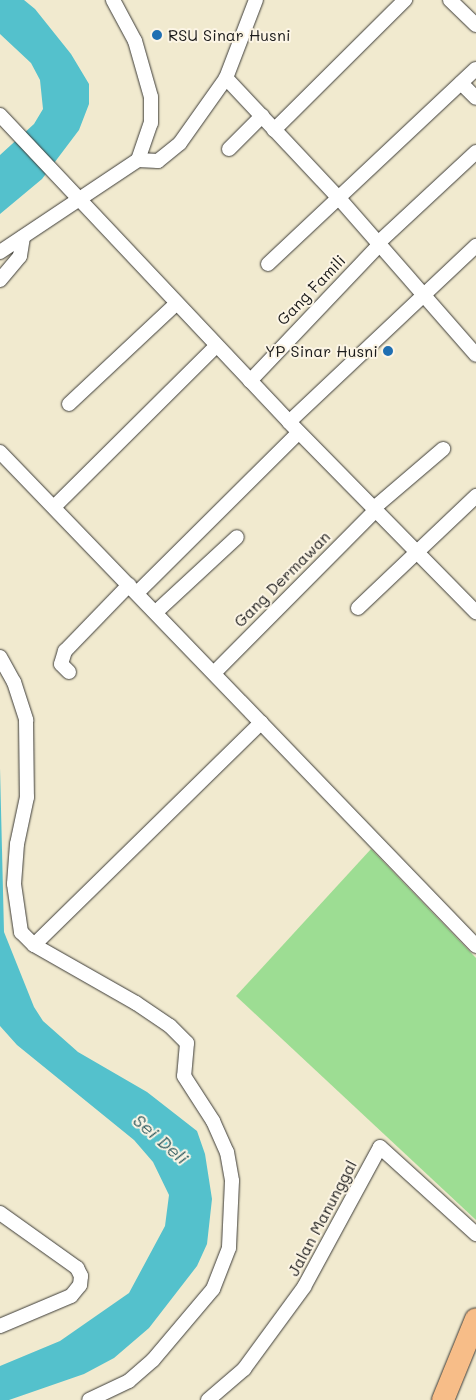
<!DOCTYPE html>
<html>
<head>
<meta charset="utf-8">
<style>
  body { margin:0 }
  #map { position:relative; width:476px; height:1400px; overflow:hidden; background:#f1eacf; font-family:Mali,sans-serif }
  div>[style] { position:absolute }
  .green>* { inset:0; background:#9ddd93 }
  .water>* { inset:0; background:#54c1cc }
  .roads { filter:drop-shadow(0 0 1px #3c3b37) drop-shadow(0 0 1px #3c3b37) }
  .minor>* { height:14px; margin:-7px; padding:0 7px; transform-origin:7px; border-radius:7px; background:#fff }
  .primary>* { height:22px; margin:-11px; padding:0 11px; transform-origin:11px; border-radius:11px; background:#f7bd88 }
  .dots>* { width:14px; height:14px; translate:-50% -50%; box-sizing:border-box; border:2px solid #fcf5e5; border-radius:50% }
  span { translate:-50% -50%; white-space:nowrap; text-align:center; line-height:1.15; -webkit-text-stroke:4px #fcf5e5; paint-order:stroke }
  .poi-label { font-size:16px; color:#1c1c1c }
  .left { translate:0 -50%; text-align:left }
  .right { translate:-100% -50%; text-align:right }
  .street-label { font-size:16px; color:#1c1c1c }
  .water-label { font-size:18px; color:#325e62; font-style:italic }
</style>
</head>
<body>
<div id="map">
  <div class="green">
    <div style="clip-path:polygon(371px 849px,476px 958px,476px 1220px,236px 996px)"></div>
  </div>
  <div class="water">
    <div style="clip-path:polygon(0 0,24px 0,35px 9px,71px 54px,89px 84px,89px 104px,79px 130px,42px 179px,0 214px,0 155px,34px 124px,43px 109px,40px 80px,31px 63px,0 34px)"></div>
    <div style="clip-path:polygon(0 768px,4px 932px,34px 1007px,43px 1021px,78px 1052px,147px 1092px,197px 1131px,205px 1154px,212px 1199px,207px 1244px,197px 1266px,149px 1328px,114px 1358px,84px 1374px,9px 1400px,0 1400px,0 1366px,60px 1341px,129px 1293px,165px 1226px,169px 1195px,153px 1162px,134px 1140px,17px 1045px,0 1026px)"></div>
  </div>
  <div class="roads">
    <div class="minor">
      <div style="left:450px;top:0;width:36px;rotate:44deg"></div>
      <div style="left:226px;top:78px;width:162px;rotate:46.8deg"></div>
      <div style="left:337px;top:196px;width:211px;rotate:48.8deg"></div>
      <div style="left:461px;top:83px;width:21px;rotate:45deg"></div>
      <div style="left:0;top:115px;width:422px;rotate:46.7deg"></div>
      <div style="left:289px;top:422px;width:267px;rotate:45.5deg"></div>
      <div style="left:274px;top:130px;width:185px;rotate:-44.8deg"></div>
      <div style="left:229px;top:149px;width:47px;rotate:-45deg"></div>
      <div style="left:138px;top:160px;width:20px;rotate:3deg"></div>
      <div style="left:158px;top:161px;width:28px;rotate:-39deg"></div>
      <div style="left:180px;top:143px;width:80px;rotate:-54.7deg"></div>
      <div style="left:226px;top:78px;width:84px;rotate:-69deg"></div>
      <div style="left:377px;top:244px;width:135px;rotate:-42.9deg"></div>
      <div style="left:0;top:252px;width:166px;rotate:-33.7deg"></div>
      <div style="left:138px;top:160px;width:39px;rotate:-71deg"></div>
      <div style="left:151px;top:123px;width:26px;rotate:-90deg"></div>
      <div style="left:151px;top:97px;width:58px;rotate:-105.9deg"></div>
      <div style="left:135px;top:41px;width:47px;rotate:-118.2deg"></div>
      <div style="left:268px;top:264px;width:285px;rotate:-43.2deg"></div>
      <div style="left:0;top:280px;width:31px;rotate:-50deg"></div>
      <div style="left:20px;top:256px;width:19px;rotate:-81deg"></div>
      <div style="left:250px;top:381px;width:186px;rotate:-46.5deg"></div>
      <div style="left:69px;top:404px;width:146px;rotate:-43.1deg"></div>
      <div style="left:289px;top:422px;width:257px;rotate:-43.3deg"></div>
      <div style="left:0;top:452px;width:686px;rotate:46.06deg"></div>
      <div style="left:54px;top:507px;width:228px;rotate:-44.8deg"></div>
      <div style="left:374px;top:508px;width:91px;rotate:-40.5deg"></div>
      <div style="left:137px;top:593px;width:228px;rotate:-44.8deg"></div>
      <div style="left:358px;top:608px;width:163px;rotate:-43.5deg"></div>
      <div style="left:156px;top:612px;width:110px;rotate:-42.8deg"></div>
      <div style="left:0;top:657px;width:29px;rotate:61deg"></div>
      <div style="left:14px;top:682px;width:40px;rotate:72deg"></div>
      <div style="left:26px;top:720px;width:77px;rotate:89.3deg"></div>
      <div style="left:27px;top:797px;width:48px;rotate:102deg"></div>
      <div style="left:17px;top:844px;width:40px;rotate:94.3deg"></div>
      <div style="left:14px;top:884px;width:49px;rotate:81.7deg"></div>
      <div style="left:21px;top:932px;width:18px;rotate:45deg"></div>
      <div style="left:34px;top:945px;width:117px;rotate:29.6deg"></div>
      <div style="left:136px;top:1003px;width:41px;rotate:34.1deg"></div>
      <div style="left:170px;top:1026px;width:24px;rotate:45deg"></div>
      <div style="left:187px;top:1043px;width:33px;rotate:95deg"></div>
      <div style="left:184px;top:1076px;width:54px;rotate:57.2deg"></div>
      <div style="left:213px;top:1121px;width:34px;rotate:66deg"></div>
      <div style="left:227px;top:1152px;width:29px;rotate:80deg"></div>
      <div style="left:232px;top:1181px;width:67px;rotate:92.6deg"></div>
      <div style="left:229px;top:1248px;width:44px;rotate:111.3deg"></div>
      <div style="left:213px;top:1289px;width:93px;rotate:130.2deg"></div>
      <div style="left:153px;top:1360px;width:32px;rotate:139deg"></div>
      <div style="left:129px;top:1381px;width:44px;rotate:154.6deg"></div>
      <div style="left:69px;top:672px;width:11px;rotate:-135deg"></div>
      <div style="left:61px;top:664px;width:14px;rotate:-73deg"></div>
      <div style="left:65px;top:651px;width:92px;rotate:-45.9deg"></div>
      <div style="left:214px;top:673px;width:230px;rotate:-45.2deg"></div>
      <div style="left:34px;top:945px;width:318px;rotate:-44.4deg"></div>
      <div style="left:0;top:1213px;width:95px;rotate:35.5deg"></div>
      <div style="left:77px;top:1268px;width:9px;rotate:63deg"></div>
      <div style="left:81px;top:1276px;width:9px;rotate:96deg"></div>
      <div style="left:80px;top:1285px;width:14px;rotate:129deg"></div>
      <div style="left:71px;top:1296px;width:77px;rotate:157.1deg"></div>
      <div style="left:208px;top:1400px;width:48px;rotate:-40.7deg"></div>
      <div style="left:244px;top:1369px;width:102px;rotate:-53.8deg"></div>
      <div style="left:304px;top:1287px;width:159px;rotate:-61.5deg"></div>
      <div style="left:380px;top:1147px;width:130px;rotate:42.2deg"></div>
    </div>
    <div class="primary">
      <div style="left:443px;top:1400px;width:87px;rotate:-67.8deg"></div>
    </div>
  </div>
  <div class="dots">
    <div style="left:157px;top:35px;background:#1f6fb2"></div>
    <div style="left:388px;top:351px;background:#1f6fb2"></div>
  </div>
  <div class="poi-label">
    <span class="left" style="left:168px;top:35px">RSU Sinar Husni</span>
    <span class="right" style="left:378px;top:351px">YP Sinar Husni</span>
  </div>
  <div class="street-label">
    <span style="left:311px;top:290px;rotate:-46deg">Gang Famili</span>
    <span style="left:282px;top:579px;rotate:-45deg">Gang Dermawan</span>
    <span style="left:322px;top:1218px;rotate:-62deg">Jalan Manunggal</span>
  </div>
  <div class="water-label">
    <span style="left:161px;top:1139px;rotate:41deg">Sei Deli</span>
  </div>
</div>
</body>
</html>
